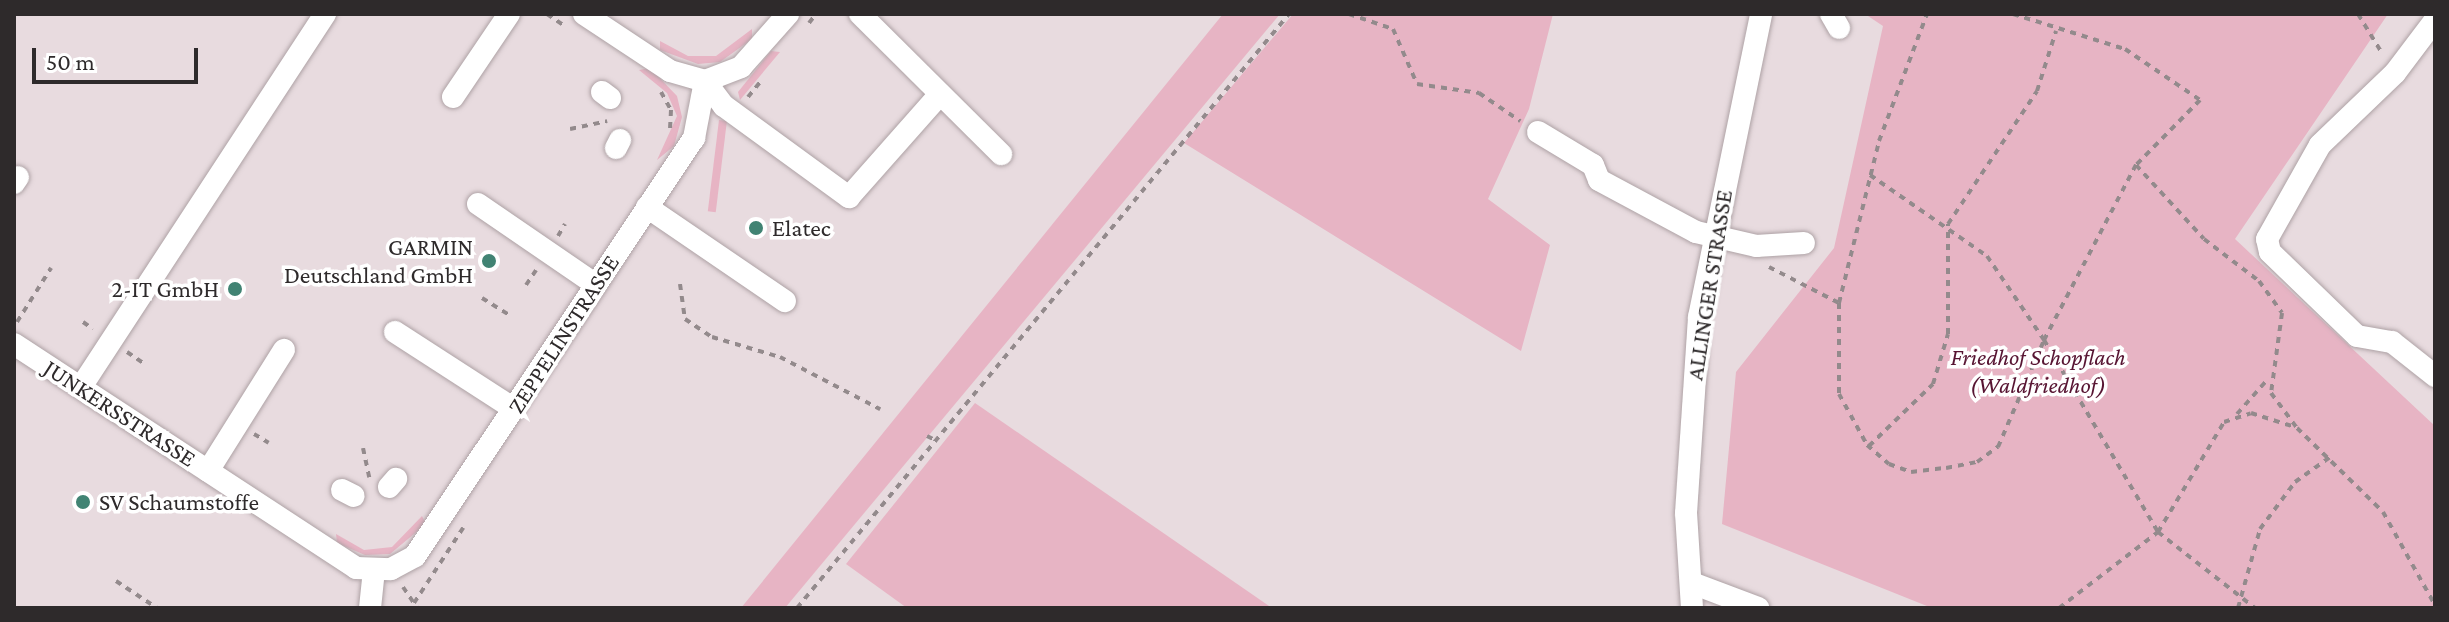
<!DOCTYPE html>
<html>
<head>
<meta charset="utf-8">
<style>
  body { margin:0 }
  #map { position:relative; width:2449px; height:622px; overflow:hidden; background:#e8dbdf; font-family:"Crimson Pro",serif }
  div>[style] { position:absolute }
  .green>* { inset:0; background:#e7b4c4; transform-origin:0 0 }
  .path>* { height:4px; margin-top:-2px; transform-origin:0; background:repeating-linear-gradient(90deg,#938a8c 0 6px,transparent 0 12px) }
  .roads { filter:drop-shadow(0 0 2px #aea2a5) drop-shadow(0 0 2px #aea2a5) }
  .minor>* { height:22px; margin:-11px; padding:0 11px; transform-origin:11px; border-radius:11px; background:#fff }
  .dots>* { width:22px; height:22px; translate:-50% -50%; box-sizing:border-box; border:4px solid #fff; border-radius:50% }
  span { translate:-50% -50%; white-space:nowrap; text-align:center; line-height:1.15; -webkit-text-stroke:7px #fff; paint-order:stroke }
  .poi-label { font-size:24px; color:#2e2a2b }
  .left { translate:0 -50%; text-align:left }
  .right { translate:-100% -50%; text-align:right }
  .street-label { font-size:24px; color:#2e2a2b }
  .park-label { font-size:24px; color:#571432; font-style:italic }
  .frame { position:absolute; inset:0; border:16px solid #2e2a2b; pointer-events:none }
  .scale { position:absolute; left:32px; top:48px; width:166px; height:36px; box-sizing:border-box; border:4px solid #2e2a2b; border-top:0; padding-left:10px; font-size:24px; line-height:28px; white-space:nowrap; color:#2e2a2b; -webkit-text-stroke:6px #fff; paint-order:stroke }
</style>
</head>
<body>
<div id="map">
  <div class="green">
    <div style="clip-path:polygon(1223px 14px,1280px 14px,785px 608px,741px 608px)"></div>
    <div style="clip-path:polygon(1293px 14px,1553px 14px,1529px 109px,1488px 199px,1550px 245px,1521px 351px,1184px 143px)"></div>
    <div style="clip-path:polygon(1865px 14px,2388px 14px,2235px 239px,2435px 426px,2435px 608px,1932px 608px,1722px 524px,1736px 372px,1834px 248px,1883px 26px)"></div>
    <div style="clip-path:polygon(752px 29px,752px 39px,720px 62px,698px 64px,660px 50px,660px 41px,688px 56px,716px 56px)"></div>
    <div style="clip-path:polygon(771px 51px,780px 52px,740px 100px,738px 92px)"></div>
    <div style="clip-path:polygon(650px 68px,677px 96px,682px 117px,674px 146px,657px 160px,677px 116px,667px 93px,639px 70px)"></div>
    <div style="left:719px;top:120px;width:8px;height:92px;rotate:7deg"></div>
    <div style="clip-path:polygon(975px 403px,1272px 608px,907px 608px,846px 564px)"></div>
    <div style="clip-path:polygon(422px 516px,426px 524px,390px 554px,365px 555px,337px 543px,336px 534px,364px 550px,392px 547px)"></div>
  </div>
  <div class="path">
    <div style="left:547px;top:14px;width:22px;rotate:34deg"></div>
    <div style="left:1349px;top:14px;width:46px;rotate:18.8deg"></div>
    <div style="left:1393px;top:29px;width:60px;rotate:66.4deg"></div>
    <div style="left:1417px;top:84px;width:63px;rotate:8.3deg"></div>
    <div style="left:1479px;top:93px;width:50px;rotate:34.3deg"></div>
    <div style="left:2013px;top:14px;width:117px;rotate:17.4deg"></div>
    <div style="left:2125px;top:49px;width:91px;rotate:34.2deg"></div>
    <div style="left:2200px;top:100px;width:91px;rotate:134.6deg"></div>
    <div style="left:2136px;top:165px;width:100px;rotate:47.4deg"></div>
    <div style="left:2204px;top:239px;width:69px;rotate:37.4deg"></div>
    <div style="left:2259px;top:281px;width:39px;rotate:54deg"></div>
    <div style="left:2282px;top:313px;width:81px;rotate:97.8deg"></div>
    <div style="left:2271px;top:393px;width:44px;rotate:53.4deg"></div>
    <div style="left:2297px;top:428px;width:120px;rotate:44.3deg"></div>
    <div style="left:2383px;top:512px;width:107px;rotate:60.8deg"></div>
    <div style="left:2358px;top:14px;width:46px;rotate:58.4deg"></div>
    <div style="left:427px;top:15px;width:1px;rotate:-90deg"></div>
    <div style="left:809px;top:23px;width:11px;rotate:-52deg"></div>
    <div style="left:661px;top:92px;width:21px;rotate:61deg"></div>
    <div style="left:671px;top:110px;width:22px;rotate:93deg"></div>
    <div style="left:748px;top:97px;width:19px;rotate:-51deg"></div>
    <div style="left:570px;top:129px;width:38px;rotate:-12deg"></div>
    <div style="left:1870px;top:175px;width:142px;rotate:34.7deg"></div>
    <div style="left:1987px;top:256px;width:102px;rotate:55.8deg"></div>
    <div style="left:2044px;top:340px;width:198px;rotate:-62.3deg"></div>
    <div style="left:558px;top:236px;width:14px;rotate:-60deg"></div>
    <div style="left:1769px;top:267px;width:79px;rotate:27.2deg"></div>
    <div style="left:1839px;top:303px;width:167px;rotate:-76.1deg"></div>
    <div style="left:1879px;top:141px;width:136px;rotate:-69.3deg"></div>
    <div style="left:680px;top:284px;width:35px;rotate:82deg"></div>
    <div style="left:685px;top:319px;width:32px;rotate:34deg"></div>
    <div style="left:712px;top:337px;width:71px;rotate:16.4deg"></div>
    <div style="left:780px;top:357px;width:113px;rotate:27.5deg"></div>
    <div style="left:526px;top:285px;width:18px;rotate:-56deg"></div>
    <div style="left:482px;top:298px;width:31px;rotate:32deg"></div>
    <div style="left:1839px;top:303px;width:91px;rotate:90deg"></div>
    <div style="left:1839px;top:394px;width:58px;rotate:61.2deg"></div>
    <div style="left:1867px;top:445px;width:29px;rotate:41deg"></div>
    <div style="left:1889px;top:464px;width:23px;rotate:20deg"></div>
    <div style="left:1911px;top:472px;width:35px;rotate:-7deg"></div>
    <div style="left:1946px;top:468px;width:32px;rotate:-11deg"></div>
    <div style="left:1977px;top:462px;width:26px;rotate:-36deg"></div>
    <div style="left:1998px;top:447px;width:116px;rotate:-66.7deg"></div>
    <div style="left:2044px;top:340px;width:223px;rotate:59.3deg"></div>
    <div style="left:2158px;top:532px;width:123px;rotate:38.1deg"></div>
    <div style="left:17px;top:322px;width:64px;rotate:-57.8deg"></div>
    <div style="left:83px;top:322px;width:12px;rotate:35deg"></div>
    <div style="left:127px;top:352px;width:22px;rotate:34deg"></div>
    <div style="left:2237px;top:414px;width:47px;rotate:-48.5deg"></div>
    <div style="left:254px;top:434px;width:17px;rotate:31deg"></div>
    <div style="left:927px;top:436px;width:9px;rotate:27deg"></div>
    <div style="left:1869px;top:446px;width:89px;rotate:-44.1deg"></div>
    <div style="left:1933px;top:384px;width:52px;rotate:-73.3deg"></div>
    <div style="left:1948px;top:334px;width:110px;rotate:-90deg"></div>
    <div style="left:1948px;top:224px;width:160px;rotate:-56.2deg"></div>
    <div style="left:2037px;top:91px;width:63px;rotate:-72.4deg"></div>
    <div style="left:363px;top:448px;width:30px;rotate:78deg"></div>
    <div style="left:116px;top:581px;width:49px;rotate:33.4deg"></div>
    <div style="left:403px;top:587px;width:25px;rotate:56deg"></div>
    <div style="left:414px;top:603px;width:90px;rotate:-56.8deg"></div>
    <div style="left:797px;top:608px;width:771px;rotate:-50.37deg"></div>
    <div style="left:2059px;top:608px;width:125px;rotate:-37.5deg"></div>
    <div style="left:2158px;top:532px;width:128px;rotate:-59deg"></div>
    <div style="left:2224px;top:422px;width:28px;rotate:-18deg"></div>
    <div style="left:2251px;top:413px;width:46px;rotate:17.7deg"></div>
    <div style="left:2238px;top:608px;width:82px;rotate:-74.4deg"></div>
    <div style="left:2260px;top:529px;width:59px;rotate:-53.3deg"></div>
    <div style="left:2295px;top:482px;width:43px;rotate:-35.5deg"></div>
  </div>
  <div class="roads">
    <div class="minor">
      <div style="left:584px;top:14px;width:103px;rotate:33.5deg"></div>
      <div style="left:670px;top:71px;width:36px;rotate:16deg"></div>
      <div style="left:705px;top:81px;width:39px;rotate:-21deg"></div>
      <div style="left:741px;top:67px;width:71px;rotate:-48.4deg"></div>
      <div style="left:860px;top:14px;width:199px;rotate:44.8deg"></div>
      <div style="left:1831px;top:14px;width:16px;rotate:60deg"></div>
      <div style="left:2435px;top:20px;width:66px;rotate:127deg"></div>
      <div style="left:2395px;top:73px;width:104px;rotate:136.2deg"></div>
      <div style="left:2320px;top:145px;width:108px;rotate:119.4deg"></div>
      <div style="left:2267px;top:239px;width:13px;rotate:77deg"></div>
      <div style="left:2270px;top:252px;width:121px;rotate:44deg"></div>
      <div style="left:2357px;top:336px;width:36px;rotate:10deg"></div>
      <div style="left:2392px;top:342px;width:55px;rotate:38.3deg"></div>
      <div style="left:705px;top:81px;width:31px;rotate:53deg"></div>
      <div style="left:724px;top:106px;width:155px;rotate:36.1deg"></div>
      <div style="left:849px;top:197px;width:137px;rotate:-48.5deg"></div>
      <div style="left:602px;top:92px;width:10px;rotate:37deg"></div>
      <div style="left:453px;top:97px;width:100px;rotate:-56deg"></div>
      <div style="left:1538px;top:132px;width:64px;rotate:31deg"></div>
      <div style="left:1593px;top:165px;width:16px;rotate:68deg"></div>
      <div style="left:1599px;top:180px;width:110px;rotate:28.2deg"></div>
      <div style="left:1696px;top:232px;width:62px;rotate:13.1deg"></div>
      <div style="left:1756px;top:246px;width:48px;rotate:-3.6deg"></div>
      <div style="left:616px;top:148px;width:9px;rotate:-63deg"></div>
      <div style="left:14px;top:183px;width:7px;rotate:-56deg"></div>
      <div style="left:478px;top:204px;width:142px;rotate:34.4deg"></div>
      <div style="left:647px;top:207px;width:167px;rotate:34.3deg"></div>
      <div style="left:395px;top:332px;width:142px;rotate:32.9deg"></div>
      <div style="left:14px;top:344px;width:409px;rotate:33.2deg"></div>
      <div style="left:356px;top:568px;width:35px;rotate:2deg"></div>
      <div style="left:391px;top:569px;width:27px;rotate:-28deg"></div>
      <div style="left:415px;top:556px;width:503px;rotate:-56.28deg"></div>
      <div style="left:694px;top:138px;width:58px;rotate:-79.1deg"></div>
      <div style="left:81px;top:387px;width:446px;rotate:-56.8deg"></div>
      <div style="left:208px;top:471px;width:143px;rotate:-57.9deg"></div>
      <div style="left:389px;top:487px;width:11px;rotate:-49deg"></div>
      <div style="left:342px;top:490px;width:13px;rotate:27deg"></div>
      <div style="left:1692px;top:583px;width:71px;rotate:20.7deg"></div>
      <div style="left:370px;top:608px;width:36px;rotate:-84deg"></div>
      <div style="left:1692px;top:608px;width:95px;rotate:-93.6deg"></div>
      <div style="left:1686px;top:513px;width:196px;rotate:-86.2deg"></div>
      <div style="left:1699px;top:317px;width:309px;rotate:-78.4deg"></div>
    </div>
  </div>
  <div class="dots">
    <div style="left:756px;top:228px;background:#418373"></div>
    <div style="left:489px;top:261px;background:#418373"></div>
    <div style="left:235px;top:289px;background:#418373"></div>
    <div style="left:83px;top:502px;background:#418373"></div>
  </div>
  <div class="poi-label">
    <span class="left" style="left:772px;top:228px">Elatec</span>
    <span class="right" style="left:473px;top:261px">GARMIN<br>Deutschland GmbH</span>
    <span class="right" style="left:219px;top:289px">2-IT GmbH</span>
    <span class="left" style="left:99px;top:502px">SV Schaumstoffe</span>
  </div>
  <div class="street-label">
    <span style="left:1709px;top:285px;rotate:-81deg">ALLINGER STRASSE</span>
    <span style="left:563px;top:334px;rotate:-57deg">ZEPPELINSTRASSE</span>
    <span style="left:120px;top:413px;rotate:33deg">JUNKERSSTRASSE</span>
  </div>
  <div class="park-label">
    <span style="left:2038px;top:371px">Friedhof Schopflach<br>(Waldfriedhof)</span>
  </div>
  <div class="frame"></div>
  <div class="scale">50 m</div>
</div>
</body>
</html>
